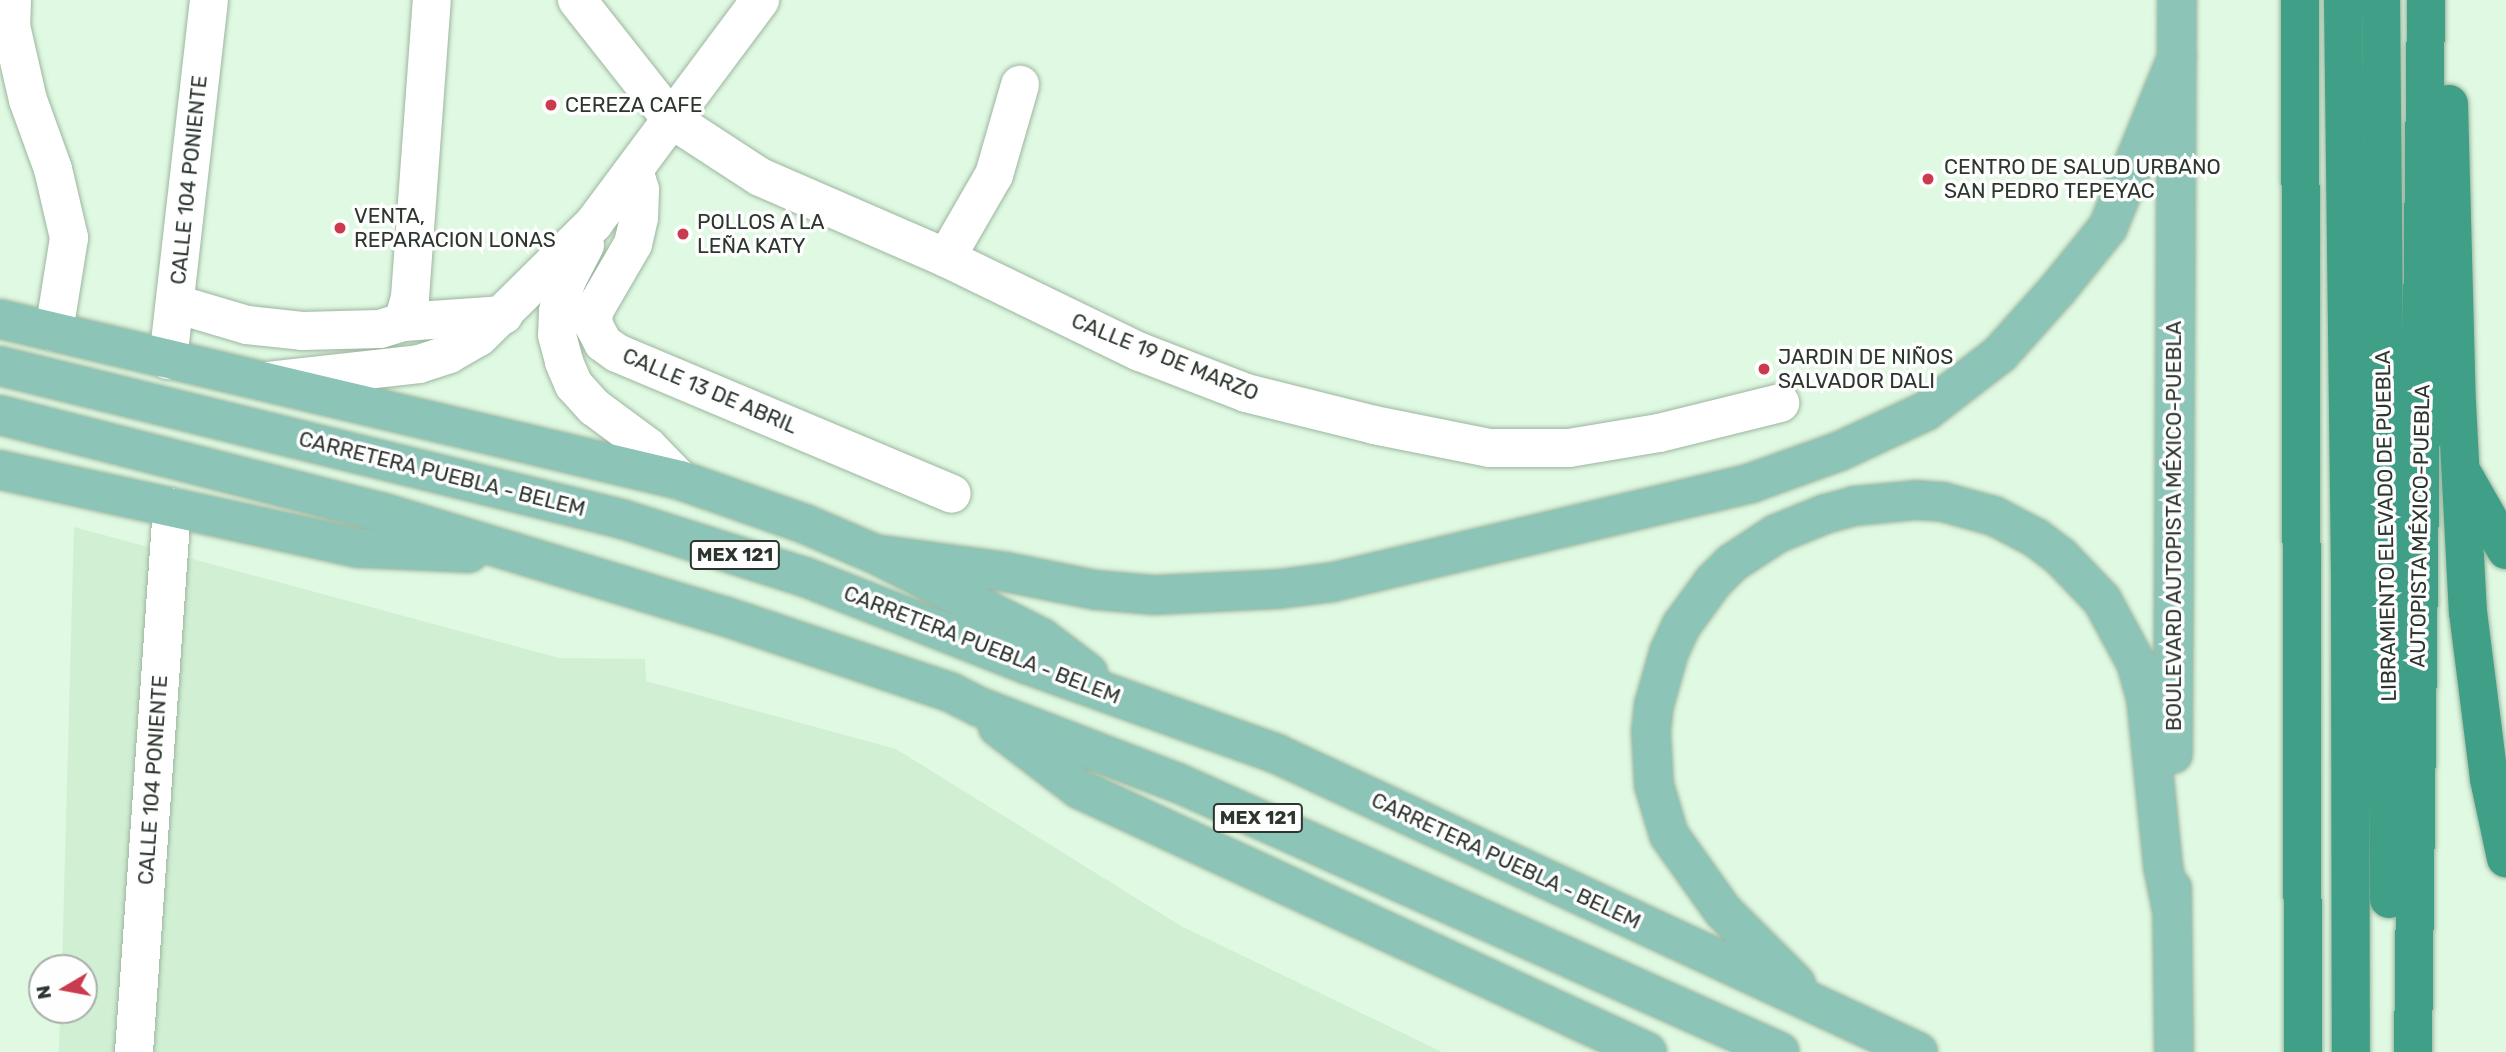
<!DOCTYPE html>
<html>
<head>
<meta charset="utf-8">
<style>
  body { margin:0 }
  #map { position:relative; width:2506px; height:1052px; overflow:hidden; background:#dff9e2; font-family:Rubik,sans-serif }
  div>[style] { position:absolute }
  .built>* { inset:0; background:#d0efd3 }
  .roads { filter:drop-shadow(0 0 2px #9db59f) drop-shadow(0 0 2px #9db59f) }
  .minor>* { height:38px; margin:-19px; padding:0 19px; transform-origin:19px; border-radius:19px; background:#fff }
  .major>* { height:38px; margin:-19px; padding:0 19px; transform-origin:19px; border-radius:19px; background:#8cc5b7 }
  .highway>* { height:38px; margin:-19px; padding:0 19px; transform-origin:19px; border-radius:19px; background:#3f9f87 }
  .dots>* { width:19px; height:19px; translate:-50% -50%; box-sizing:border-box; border:4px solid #fefefe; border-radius:50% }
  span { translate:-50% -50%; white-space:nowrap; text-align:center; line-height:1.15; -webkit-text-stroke:7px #fefefe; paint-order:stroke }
  .shield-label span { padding:2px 5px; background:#fefefe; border:2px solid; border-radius:5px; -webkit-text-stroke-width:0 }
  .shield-label { font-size:19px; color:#2c362e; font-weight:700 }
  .poi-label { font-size:21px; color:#2c362e }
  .left { translate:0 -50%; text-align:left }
  .street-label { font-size:21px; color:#2c362e }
  .north { position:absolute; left:28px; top:954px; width:70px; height:70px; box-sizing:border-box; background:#fefefe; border:2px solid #aaaeab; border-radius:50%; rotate:260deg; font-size:19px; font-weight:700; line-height:28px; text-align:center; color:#2c362e }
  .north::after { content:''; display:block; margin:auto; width:24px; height:32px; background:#cb3b4f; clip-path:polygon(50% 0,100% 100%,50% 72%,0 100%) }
</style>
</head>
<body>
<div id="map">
  <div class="built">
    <div style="clip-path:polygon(74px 527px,559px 658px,645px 659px,646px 681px,896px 749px,1181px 926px,1442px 1052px,59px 1052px,60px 1010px,84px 1010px,84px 968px,62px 968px)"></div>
  </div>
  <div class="roads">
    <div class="minor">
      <div style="left:12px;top:0;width:26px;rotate:92deg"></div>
      <div style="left:11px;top:26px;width:76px;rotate:77.1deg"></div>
      <div style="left:28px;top:100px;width:73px;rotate:70.1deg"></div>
      <div style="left:53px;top:169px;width:71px;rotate:76.9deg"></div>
      <div style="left:69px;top:238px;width:95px;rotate:99.1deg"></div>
      <div style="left:577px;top:0;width:152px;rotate:51.7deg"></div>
      <div style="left:671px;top:119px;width:106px;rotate:33.1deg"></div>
      <div style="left:760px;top:177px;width:203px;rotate:23.5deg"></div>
      <div style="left:946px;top:258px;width:216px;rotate:25.9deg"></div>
      <div style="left:1140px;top:352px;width:114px;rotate:21.1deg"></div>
      <div style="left:1246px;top:393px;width:132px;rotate:14deg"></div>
      <div style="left:1374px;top:425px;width:117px;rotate:11.3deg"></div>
      <div style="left:1489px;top:448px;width:80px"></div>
      <div style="left:1569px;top:448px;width:91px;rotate:-9.5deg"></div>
      <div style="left:1659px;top:433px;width:125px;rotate:-13.9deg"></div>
      <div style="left:634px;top:170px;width:21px;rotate:73deg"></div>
      <div style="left:640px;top:190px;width:28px;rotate:92deg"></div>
      <div style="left:639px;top:218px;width:27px;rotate:103deg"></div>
      <div style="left:633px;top:244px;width:78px;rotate:120.2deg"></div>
      <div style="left:594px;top:311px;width:13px;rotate:94deg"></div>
      <div style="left:593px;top:324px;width:21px;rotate:62deg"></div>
      <div style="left:603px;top:343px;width:17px;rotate:36deg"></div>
      <div style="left:617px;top:353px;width:363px;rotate:22.8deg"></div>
      <div style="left:585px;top:245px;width:42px;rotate:117.2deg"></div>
      <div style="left:566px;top:282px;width:30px;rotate:105deg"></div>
      <div style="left:558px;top:311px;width:24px;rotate:92deg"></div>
      <div style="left:557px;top:335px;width:28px;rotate:75deg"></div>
      <div style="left:564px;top:362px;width:25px;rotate:67deg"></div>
      <div style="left:574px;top:385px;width:30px;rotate:48deg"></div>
      <div style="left:594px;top:407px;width:67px;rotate:36.5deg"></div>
      <div style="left:648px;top:447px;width:46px;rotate:45.9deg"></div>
      <div style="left:946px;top:258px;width:96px;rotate:-60deg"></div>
      <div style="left:994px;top:175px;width:94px;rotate:-73.9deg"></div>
      <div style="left:176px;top:304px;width:74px;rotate:16.5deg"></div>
      <div style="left:247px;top:325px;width:55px;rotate:6.2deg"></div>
      <div style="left:302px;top:331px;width:78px;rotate:-1.5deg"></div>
      <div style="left:380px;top:329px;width:24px;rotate:-17deg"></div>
      <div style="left:403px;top:322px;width:101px;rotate:-4deg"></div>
      <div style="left:403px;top:322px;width:26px;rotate:-74deg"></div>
      <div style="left:410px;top:297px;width:298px;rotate:-85.8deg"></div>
      <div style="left:168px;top:360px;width:362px;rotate:-83.5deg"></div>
      <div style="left:268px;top:381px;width:152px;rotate:-6.4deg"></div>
      <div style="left:419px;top:364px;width:32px;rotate:-18deg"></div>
      <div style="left:449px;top:354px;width:34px;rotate:-30deg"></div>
      <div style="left:479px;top:337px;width:162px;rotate:-44.7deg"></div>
      <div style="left:594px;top:223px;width:278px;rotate:-53.3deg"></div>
      <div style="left:134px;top:1052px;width:546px;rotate:-86.01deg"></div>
    </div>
    <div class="major">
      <div style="left:0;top:319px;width:699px;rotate:13.32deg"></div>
      <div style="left:680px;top:480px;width:133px;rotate:19.4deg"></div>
      <div style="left:805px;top:524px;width:76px;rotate:23.2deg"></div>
      <div style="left:875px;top:554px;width:187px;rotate:26.7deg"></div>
      <div style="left:1042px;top:638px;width:58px;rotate:37.3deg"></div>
      <div style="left:0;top:366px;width:641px;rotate:13.82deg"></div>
      <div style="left:622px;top:519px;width:192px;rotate:17.6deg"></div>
      <div style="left:805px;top:577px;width:238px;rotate:21.5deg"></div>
      <div style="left:1026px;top:664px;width:267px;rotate:19.7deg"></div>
      <div style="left:1277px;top:754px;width:707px;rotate:24.93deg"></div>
      <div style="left:0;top:415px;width:393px;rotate:14.3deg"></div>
      <div style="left:381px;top:512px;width:358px;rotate:16.9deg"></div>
      <div style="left:724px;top:616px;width:238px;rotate:18.6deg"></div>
      <div style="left:950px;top:692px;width:30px;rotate:27deg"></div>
      <div style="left:977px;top:706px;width:215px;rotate:21deg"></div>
      <div style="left:1178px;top:783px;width:659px;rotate:24.08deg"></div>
      <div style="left:0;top:470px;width:367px;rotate:12.3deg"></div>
      <div style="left:359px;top:548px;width:110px;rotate:2.6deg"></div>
      <div style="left:875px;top:554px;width:132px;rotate:7.8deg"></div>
      <div style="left:1006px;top:572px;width:92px;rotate:11.3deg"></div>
      <div style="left:1096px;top:590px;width:58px;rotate:4.9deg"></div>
      <div style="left:1154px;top:595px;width:125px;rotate:-2.7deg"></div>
      <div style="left:1279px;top:589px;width:54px;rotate:-7.4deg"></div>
      <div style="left:1333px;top:582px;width:430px;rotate:-13.3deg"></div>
      <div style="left:1751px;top:483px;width:95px;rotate:-19.8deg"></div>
      <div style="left:1840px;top:451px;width:95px;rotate:-24.9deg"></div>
      <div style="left:1926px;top:411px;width:93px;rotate:-37.6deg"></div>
      <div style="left:2000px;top:354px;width:87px;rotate:-48.3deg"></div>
      <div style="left:2058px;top:289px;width:80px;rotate:-51.1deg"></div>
      <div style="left:2108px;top:227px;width:183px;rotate:-67.9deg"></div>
      <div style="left:998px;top:727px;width:102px;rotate:37.4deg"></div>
      <div style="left:1079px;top:789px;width:626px;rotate:24.85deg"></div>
      <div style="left:2173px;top:754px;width:754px;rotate:-89.7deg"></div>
      <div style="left:2172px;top:888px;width:164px;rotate:89.3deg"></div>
      <div style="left:1796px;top:984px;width:103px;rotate:-135deg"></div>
      <div style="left:1723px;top:911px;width:93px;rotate:-125.4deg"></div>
      <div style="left:1669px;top:835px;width:52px;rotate:-106.7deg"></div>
      <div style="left:1654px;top:785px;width:53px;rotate:-93.2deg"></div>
      <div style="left:1651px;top:732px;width:27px;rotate:-84deg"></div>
      <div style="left:1654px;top:705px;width:55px;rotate:-74.2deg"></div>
      <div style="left:1669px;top:652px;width:29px;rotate:-65deg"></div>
      <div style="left:1681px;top:626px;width:54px;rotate:-54deg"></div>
      <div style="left:1713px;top:582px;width:27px;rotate:-45deg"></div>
      <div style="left:1732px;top:563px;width:53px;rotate:-33.4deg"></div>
      <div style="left:1776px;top:534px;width:53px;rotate:-22.2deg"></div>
      <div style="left:1825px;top:514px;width:30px;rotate:-15deg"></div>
      <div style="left:1854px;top:506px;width:62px;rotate:-5.5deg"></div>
      <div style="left:1916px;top:500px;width:27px;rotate:4deg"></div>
      <div style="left:1943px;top:502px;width:53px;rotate:15.4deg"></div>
      <div style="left:1994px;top:516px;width:47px;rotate:27.6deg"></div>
      <div style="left:2036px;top:538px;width:30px;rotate:37deg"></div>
      <div style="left:2060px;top:556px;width:61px;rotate:46.3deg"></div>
      <div style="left:2102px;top:600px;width:72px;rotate:61.6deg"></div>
      <div style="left:2136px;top:663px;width:36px;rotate:74deg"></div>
      <div style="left:2146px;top:698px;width:169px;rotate:84.2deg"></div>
      <div style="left:2163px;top:866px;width:46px;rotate:78.7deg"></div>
    </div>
    <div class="highway">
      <div style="left:2300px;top:0;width:1052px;rotate:89.84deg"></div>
      <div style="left:2343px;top:0;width:575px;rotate:89.3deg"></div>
      <div style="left:2350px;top:575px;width:477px;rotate:89.9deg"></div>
      <div style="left:2381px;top:0;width:899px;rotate:89.49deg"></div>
      <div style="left:2449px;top:104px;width:300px;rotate:88.5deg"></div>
      <div style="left:2457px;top:404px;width:208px;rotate:87deg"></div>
      <div style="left:2468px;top:612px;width:168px;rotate:82.8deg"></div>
      <div style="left:2489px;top:779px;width:81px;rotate:77.9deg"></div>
      <div style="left:2464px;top:476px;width:85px;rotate:60.4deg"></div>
      <div style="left:2413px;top:1052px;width:1052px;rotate:-89.29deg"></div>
    </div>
  </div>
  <div class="dots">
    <div style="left:551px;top:105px;background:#cb3b4f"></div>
    <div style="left:1928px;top:179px;background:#cb3b4f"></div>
    <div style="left:340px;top:228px;background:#cb3b4f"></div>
    <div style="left:683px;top:234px;background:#cb3b4f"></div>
    <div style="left:1764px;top:369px;background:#cb3b4f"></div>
  </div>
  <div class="shield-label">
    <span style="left:735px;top:555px">MEX 121</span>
    <span style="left:1258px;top:818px">MEX 121</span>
  </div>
  <div class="poi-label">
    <span class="left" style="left:565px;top:105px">CEREZA CAFE</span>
    <span class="left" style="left:1944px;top:179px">CENTRO DE SALUD URBANO<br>SAN PEDRO TEPEYAC</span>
    <span class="left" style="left:354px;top:228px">VENTA,<br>REPARACION LONAS</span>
    <span class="left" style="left:697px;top:234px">POLLOS A LA<br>LEÑA KATY</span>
    <span class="left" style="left:1778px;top:369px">JARDIN DE NIÑOS<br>SALVADOR DALI</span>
  </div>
  <div class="street-label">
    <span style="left:189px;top:180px;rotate:-84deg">CALLE 104 PONIENTE</span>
    <span style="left:1165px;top:357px;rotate:22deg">CALLE 19 DE MARZO</span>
    <span style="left:710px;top:391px;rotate:23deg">CALLE 13 DE ABRIL</span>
    <span style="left:442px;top:474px;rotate:14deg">CARRETERA PUEBLA - BELEM</span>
    <span style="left:2174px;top:526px;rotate:-90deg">BOULEVARD AUTOPISTA MÉXICO-PUEBLA</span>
    <span style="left:2386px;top:526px;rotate:-91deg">LIBRAMIENTO ELEVADO DE PUEBLA</span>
    <span style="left:2420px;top:526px;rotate:-89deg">AUTOPISTA MÉXICO-PUEBLA</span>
    <span style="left:982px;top:645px;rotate:21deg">CARRETERA PUEBLA - BELEM</span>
    <span style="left:153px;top:780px;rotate:-86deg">CALLE 104 PONIENTE</span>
    <span style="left:1506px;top:861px;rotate:25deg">CARRETERA PUEBLA - BELEM</span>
  </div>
  <div class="north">N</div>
</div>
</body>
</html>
